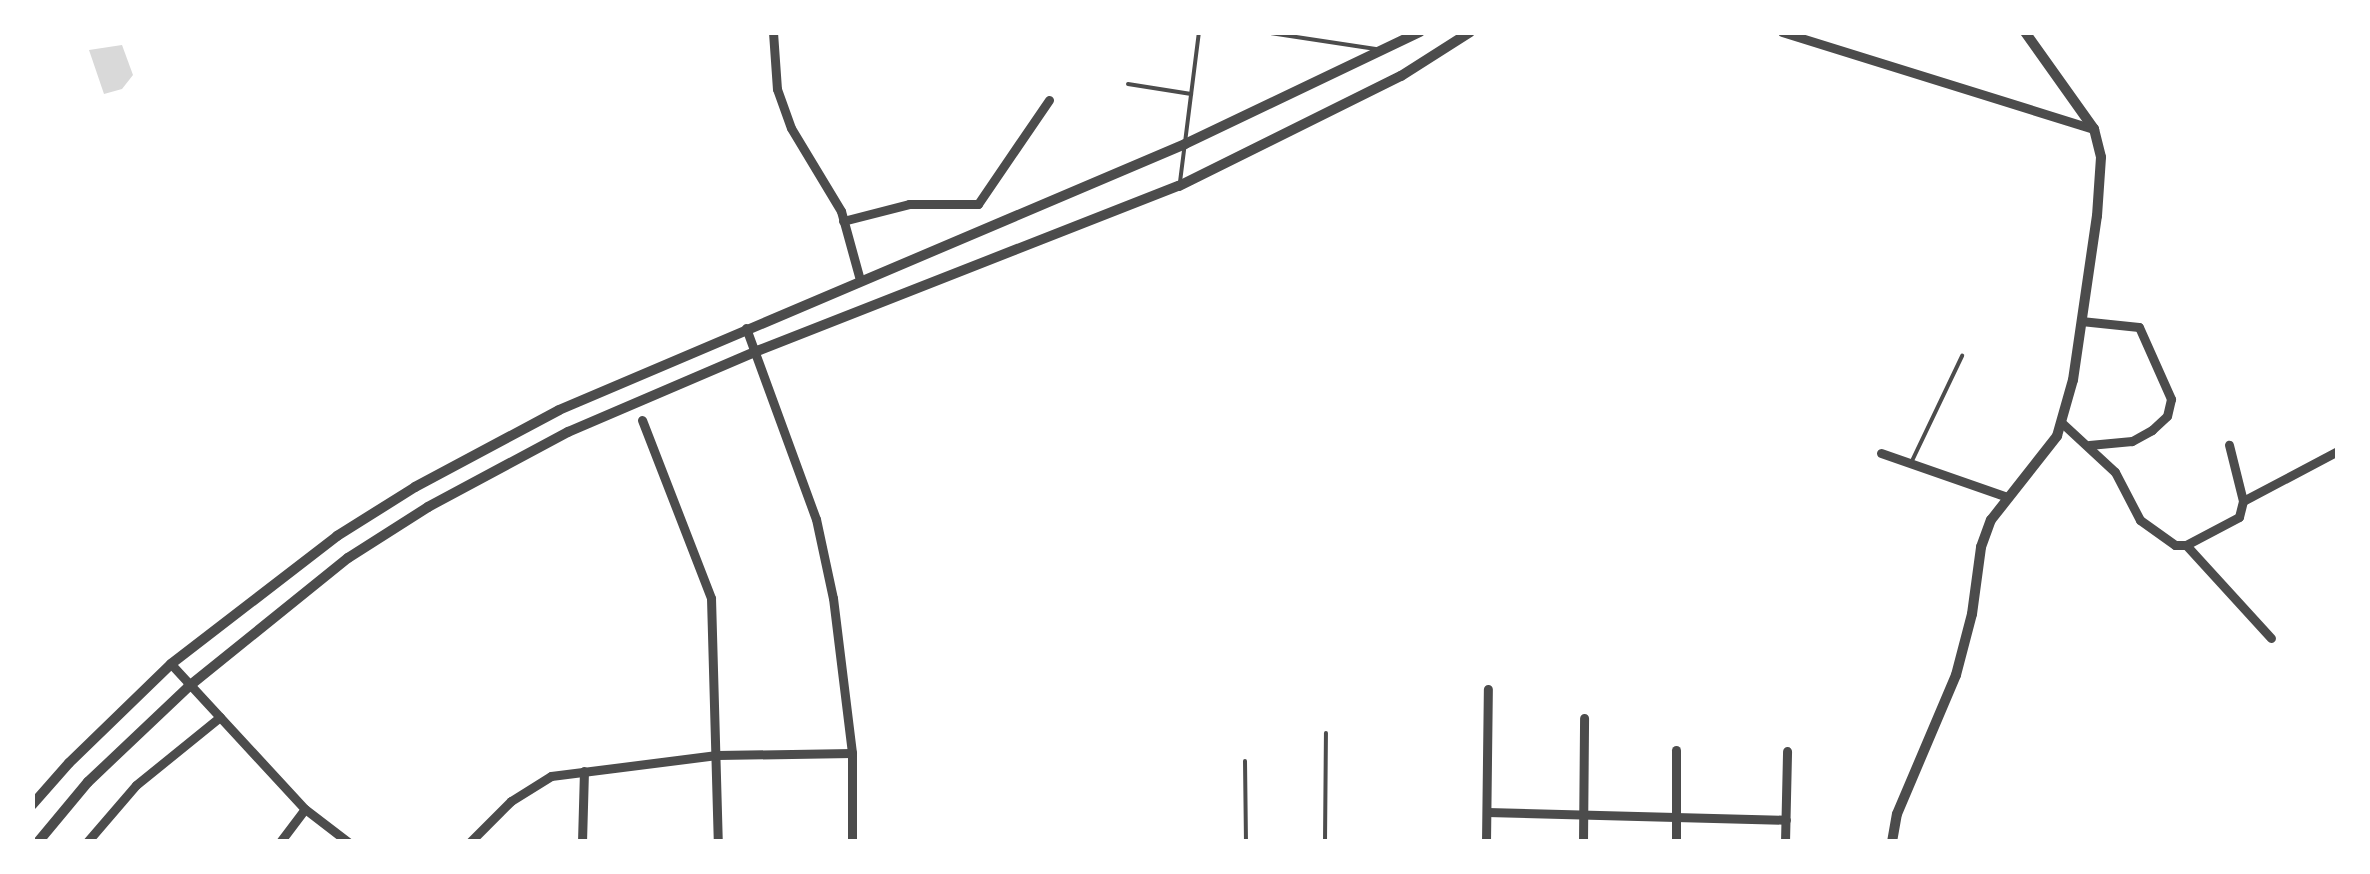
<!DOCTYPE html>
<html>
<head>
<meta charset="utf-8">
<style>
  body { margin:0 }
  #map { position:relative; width:2370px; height:874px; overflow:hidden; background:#fff; font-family:"Nunito Sans",sans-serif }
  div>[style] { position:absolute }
  .water>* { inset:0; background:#d9d9d9 }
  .service>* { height:4px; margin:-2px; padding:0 2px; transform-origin:2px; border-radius:2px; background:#4c4c4c }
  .minor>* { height:9px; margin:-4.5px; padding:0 4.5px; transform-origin:4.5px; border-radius:4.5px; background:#4c4c4c }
  .tertiary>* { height:10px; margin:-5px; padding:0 5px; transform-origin:5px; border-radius:5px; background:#4c4c4c }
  span { translate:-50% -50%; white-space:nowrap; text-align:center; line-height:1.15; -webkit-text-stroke:10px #fff; paint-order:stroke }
  .frame { position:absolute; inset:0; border:35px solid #fff; pointer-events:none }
</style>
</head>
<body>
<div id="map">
  <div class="water">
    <div style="clip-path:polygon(122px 45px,133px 75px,122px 89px,104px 94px,89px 50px)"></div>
  </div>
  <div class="service">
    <div style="left:1264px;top:32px;width:113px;rotate:8.6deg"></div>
    <div style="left:1128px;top:84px;width:64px;rotate:9deg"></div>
    <div style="left:1180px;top:182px;width:151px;rotate:-82.8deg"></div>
    <div style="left:1911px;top:463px;width:119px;rotate:-64.5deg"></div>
    <div style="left:1245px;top:761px;width:81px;rotate:89.3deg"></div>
    <div style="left:1325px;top:842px;width:109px;rotate:-89.5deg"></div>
  </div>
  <div class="minor">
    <div style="left:773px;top:32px;width:57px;rotate:86deg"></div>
    <div style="left:777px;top:89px;width:41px;rotate:70.3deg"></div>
    <div style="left:791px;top:128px;width:97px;rotate:58.9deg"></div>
    <div style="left:841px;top:211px;width:72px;rotate:74.6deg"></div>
    <div style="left:1782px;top:32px;width:327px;rotate:17.3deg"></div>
    <div style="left:843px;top:221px;width:68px;rotate:-14.4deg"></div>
    <div style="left:909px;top:204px;width:69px"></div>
    <div style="left:978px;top:204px;width:126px;rotate:-55.7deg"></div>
    <div style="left:2081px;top:321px;width:58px;rotate:5.9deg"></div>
    <div style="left:2139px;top:327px;width:79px;rotate:66deg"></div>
    <div style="left:2171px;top:399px;width:17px;rotate:103deg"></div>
    <div style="left:2167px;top:416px;width:21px;rotate:137deg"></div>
    <div style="left:2152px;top:430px;width:23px;rotate:151deg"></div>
    <div style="left:2132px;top:441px;width:43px;rotate:174.7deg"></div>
    <div style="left:746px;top:328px;width:203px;rotate:69.9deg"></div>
    <div style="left:816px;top:519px;width:81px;rotate:77.9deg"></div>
    <div style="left:833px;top:598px;width:156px;rotate:83deg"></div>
    <div style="left:852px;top:753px;width:89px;rotate:90deg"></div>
    <div style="left:642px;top:420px;width:191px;rotate:68.8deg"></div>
    <div style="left:711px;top:598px;width:244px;rotate:88.4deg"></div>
    <div style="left:2062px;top:423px;width:72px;rotate:42.8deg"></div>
    <div style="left:2115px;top:472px;width:54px;rotate:62.5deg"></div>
    <div style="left:2140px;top:520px;width:43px;rotate:35.5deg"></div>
    <div style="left:2175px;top:545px;width:11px"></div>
    <div style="left:2186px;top:545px;width:60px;rotate:-27.8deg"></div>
    <div style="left:2239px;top:517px;width:16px;rotate:-76deg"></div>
    <div style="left:2243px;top:501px;width:58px;rotate:-104deg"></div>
    <div style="left:1881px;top:453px;width:133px;rotate:19.2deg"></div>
    <div style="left:2243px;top:501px;width:107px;rotate:-27.8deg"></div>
    <div style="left:2186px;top:545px;width:126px;rotate:47.6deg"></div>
    <div style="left:171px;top:664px;width:197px;rotate:47.3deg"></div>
    <div style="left:305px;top:809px;width:54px;rotate:37.5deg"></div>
    <div style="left:1487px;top:812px;width:299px;rotate:1.5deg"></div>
    <div style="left:87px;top:842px;width:75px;rotate:-49.3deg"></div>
    <div style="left:136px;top:785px;width:108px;rotate:-39deg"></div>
    <div style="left:280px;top:842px;width:41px;rotate:-52.9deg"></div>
    <div style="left:470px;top:842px;width:58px;rotate:-45deg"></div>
    <div style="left:511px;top:801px;width:47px;rotate:-32deg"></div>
    <div style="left:551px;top:776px;width:167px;rotate:-7.2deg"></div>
    <div style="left:717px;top:755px;width:135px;rotate:-0.8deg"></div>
    <div style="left:582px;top:842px;width:71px;rotate:-88.4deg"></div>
    <div style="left:1486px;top:842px;width:153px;rotate:-89.3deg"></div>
    <div style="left:1583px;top:842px;width:124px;rotate:-89.5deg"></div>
    <div style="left:1676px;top:842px;width:92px;rotate:-90deg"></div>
    <div style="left:1785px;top:842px;width:91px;rotate:-88.7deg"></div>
  </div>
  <div class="tertiary">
    <div style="left:32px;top:805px;width:56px;rotate:-48.6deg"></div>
    <div style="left:69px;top:763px;width:142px;rotate:-44.1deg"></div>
    <div style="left:171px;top:664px;width:210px;rotate:-37.6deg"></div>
    <div style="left:337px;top:536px;width:92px;rotate:-32.1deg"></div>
    <div style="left:415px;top:487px;width:163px;rotate:-28.1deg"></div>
    <div style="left:559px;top:410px;width:680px;rotate:-23.02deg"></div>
    <div style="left:1185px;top:144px;width:260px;rotate:-25.5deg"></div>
    <div style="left:38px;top:842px;width:78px;rotate:-50.2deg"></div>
    <div style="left:88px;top:782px;width:138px;rotate:-43.5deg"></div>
    <div style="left:188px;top:687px;width:206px;rotate:-38.9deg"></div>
    <div style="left:348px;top:558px;width:95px;rotate:-32.5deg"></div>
    <div style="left:428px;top:507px;width:159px;rotate:-28.2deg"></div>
    <div style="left:568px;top:432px;width:206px;rotate:-23.2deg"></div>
    <div style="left:757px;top:351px;width:453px;rotate:-21.4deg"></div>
    <div style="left:1179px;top:186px;width:248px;rotate:-26.4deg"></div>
    <div style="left:1401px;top:76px;width:82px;rotate:-32.5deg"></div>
    <div style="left:1892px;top:842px;width:28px;rotate:-80deg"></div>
    <div style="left:1897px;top:814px;width:151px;rotate:-67deg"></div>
    <div style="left:1956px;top:675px;width:63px;rotate:-75.3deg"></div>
    <div style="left:1972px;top:614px;width:68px;rotate:-82.3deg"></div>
    <div style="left:1981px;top:547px;width:29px;rotate:-70deg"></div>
    <div style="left:1991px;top:520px;width:107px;rotate:-51.8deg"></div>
    <div style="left:2057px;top:436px;width:58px;rotate:-74.1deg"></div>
    <div style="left:2073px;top:380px;width:166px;rotate:-81.7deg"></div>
    <div style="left:2097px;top:216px;width:59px;rotate:-86.1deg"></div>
    <div style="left:2101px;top:157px;width:29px;rotate:-104deg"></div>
    <div style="left:2094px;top:129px;width:119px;rotate:-125.4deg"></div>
  </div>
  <div class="frame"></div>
</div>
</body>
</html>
